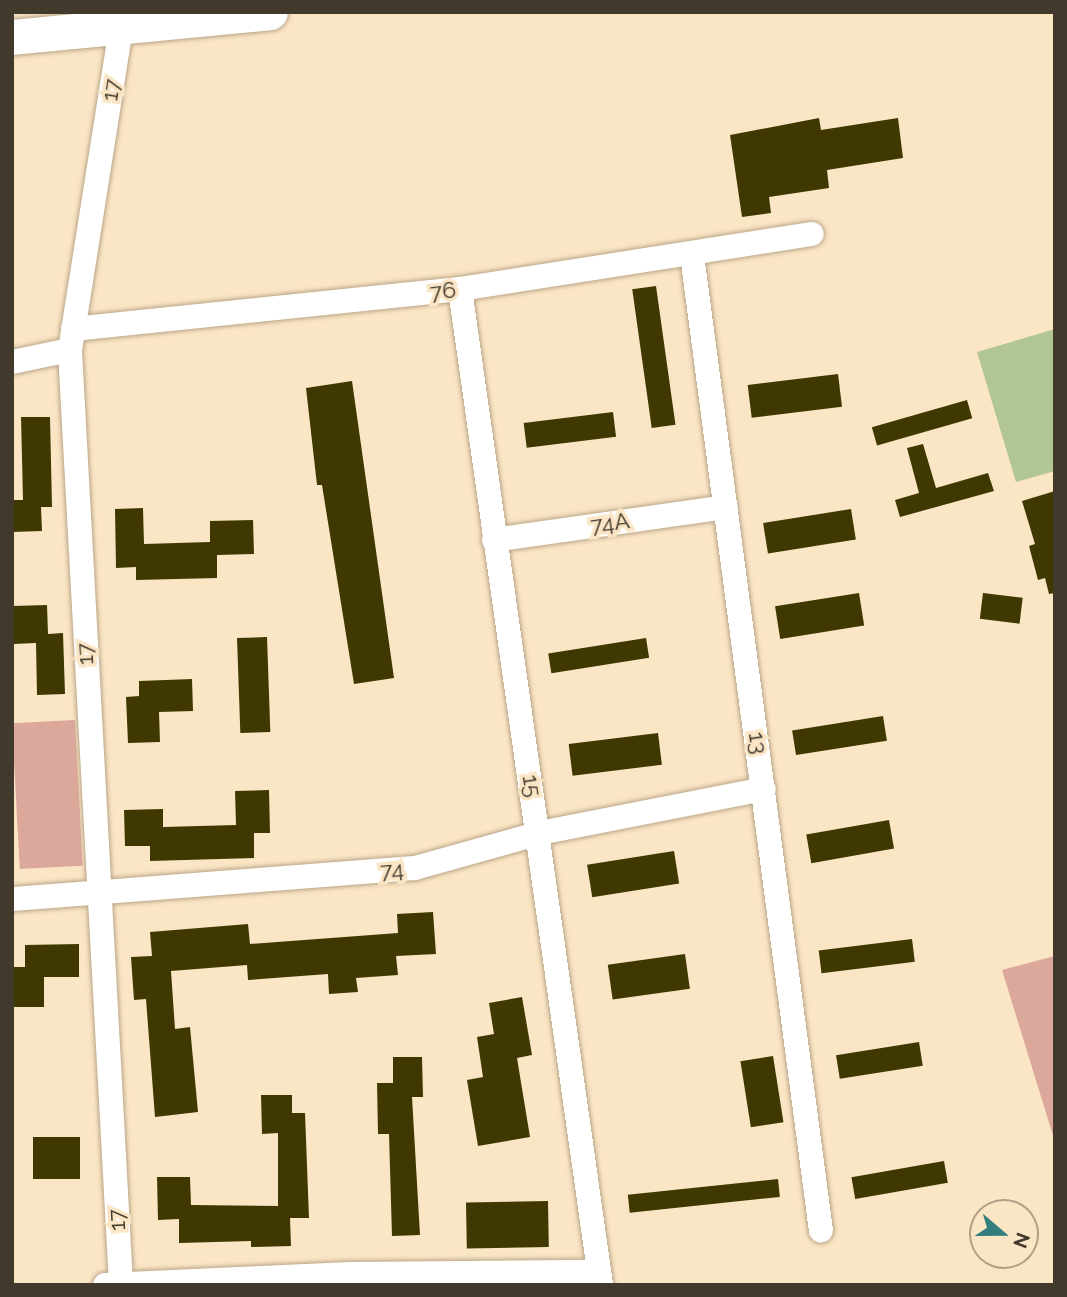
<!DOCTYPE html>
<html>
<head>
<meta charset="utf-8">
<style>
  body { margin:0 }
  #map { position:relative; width:1067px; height:1297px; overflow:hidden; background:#fae5c5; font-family:Raleway,sans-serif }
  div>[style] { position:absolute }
  .green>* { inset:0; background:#dca89c; transform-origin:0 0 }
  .water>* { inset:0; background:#b1c595 }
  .building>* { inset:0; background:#3f3901; transform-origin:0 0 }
  .roads { filter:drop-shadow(0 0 2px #baa687) drop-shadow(0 0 2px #baa687) }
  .street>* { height:24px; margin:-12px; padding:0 12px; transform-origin:12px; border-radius:12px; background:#fff }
  .secondary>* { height:35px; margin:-17.5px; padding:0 17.5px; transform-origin:17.5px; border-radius:17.5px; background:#fff }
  span { translate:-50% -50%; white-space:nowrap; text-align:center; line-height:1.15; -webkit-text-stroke:7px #fae5c5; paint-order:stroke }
  .street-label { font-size:23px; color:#41392c }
  .frame { position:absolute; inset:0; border:14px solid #41392c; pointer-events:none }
  .north { position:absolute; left:969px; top:1199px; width:70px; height:70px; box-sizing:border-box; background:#fae5c5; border:2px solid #b0a088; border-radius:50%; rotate:110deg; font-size:19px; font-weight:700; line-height:28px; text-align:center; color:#41392c }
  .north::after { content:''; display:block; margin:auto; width:24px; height:32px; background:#337d7e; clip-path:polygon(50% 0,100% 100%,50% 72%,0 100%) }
</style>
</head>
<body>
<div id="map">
  <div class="green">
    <div style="left:75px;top:720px;width:146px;height:63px;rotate:87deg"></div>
    <div style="clip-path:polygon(1055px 956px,1055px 1142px,1002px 970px)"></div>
  </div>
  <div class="water">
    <div style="clip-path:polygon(1055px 329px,1055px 471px,1016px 482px,977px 352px)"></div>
  </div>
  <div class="building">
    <div style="clip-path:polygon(819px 118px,821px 130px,898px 118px,903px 158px,827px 170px,829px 188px,769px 197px,771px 213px,742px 217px,730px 135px)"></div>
    <div style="left:656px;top:286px;width:140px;height:24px;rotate:82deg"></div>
    <div style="left:838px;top:374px;width:33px;height:91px;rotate:83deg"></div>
    <div style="clip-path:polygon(352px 381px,394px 678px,354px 684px,322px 485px,317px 485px,306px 388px)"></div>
    <div style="left:967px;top:400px;width:19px;height:99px;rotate:74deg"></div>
    <div style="left:613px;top:412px;width:25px;height:90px;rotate:83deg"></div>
    <div style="clip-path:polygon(21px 417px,50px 417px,52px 507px,41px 507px,42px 531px,12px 532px,12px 500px,23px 500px)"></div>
    <div style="clip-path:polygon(923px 444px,936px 488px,988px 473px,994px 491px,900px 517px,895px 500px,919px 493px,907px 448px)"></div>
    <div style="clip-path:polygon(1055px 491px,1055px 593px,1049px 594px,1045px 578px,1038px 580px,1029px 546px,1035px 544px,1022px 501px)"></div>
    <div style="clip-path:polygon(143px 508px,144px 544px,210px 542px,210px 521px,253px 520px,254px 554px,217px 555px,217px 578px,136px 580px,136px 567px,116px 568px,115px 509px)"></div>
    <div style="left:851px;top:509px;width:31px;height:89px;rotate:81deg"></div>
    <div style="left:859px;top:593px;width:33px;height:85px;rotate:81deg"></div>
    <div style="left:983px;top:593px;width:40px;height:26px;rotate:7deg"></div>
    <div style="clip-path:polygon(47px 605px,48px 634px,63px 633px,65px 694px,37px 695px,36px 643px,13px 644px,12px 606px)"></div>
    <div style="left:267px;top:637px;width:95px;height:30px;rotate:88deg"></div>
    <div style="left:646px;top:638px;width:20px;height:99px;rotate:81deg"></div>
    <div style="clip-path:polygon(192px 679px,193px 711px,159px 712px,160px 742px,128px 743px,126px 697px,139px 696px,139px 681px)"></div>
    <div style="left:883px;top:716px;width:25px;height:92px;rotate:81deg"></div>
    <div style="left:658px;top:733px;width:32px;height:90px;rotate:83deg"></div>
    <div style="clip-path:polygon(269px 790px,270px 833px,254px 833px,254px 858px,150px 861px,150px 846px,125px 846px,124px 810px,163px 809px,163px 827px,236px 825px,235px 791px)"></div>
    <div style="left:889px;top:820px;width:29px;height:84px;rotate:80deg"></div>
    <div style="left:674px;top:851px;width:33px;height:88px;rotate:81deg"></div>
    <div style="clip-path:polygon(433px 912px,436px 954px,396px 956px,398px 975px,356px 978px,358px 992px,329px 994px,328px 974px,248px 980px,247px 965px,171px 971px,175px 1029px,190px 1027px,198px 1112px,155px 1117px,146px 999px,134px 1000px,131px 957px,152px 956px,150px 932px,248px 924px,250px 944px,398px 933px,397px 914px)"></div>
    <div style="left:912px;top:939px;width:23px;height:94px;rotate:83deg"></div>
    <div style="clip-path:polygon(79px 944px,79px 977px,44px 977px,44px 1007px,12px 1007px,12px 967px,25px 967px,25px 945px)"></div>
    <div style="left:685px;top:954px;width:35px;height:78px;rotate:82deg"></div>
    <div style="clip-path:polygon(522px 997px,532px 1055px,517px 1058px,530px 1137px,478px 1146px,467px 1080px,483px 1077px,477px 1037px,494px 1034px,489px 1003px)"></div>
    <div style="left:919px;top:1042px;width:24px;height:84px;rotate:81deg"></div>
    <div style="left:773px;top:1056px;width:67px;height:33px;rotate:81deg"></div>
    <div style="clip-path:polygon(393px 1057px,422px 1057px,423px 1097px,412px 1097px,420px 1235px,392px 1236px,389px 1134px,378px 1134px,377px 1083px,393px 1083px)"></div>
    <div style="clip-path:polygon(261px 1095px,292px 1095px,292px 1113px,305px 1113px,309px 1218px,290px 1218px,291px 1246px,251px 1247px,251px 1241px,179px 1243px,179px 1219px,158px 1220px,157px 1177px,190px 1177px,191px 1205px,278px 1206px,278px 1133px,262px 1134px)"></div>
    <div style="left:80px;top:1137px;width:42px;height:47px;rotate:90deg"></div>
    <div style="left:944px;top:1161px;width:22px;height:94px;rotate:80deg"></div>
    <div style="left:778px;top:1179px;width:18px;height:151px;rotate:84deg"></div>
    <div style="left:548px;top:1201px;width:46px;height:82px;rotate:89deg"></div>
  </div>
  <div class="roads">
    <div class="street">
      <div style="left:692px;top:255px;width:984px;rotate:82.47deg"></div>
      <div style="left:460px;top:289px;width:1006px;rotate:81.94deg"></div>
      <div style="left:73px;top:329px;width:389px;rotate:-5.9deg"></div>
      <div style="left:460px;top:289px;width:356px;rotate:-8.9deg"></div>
      <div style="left:12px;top:362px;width:59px;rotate:-11.7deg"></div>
      <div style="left:494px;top:540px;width:234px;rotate:-8.1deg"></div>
      <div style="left:12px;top:899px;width:404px;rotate:-4.4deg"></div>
      <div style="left:415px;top:868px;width:130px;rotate:-15.6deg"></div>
      <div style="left:540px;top:833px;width:228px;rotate:-11.1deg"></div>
      <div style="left:121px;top:1284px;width:935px;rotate:-93.13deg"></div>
      <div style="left:70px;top:350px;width:327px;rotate:-81deg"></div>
      <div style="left:105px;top:1285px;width:245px;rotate:-2.6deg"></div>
      <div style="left:350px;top:1274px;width:249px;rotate:-0.5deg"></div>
    </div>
    <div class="secondary">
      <div style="left:12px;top:37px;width:259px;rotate:-5.5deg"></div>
    </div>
  </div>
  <div class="street-label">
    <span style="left:111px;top:90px;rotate:-81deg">17</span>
    <span style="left:443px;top:291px;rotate:-7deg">76</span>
    <span style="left:610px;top:523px;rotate:-8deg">74A</span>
    <span style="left:85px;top:654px;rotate:-93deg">17</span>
    <span style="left:758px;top:743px;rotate:82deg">13</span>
    <span style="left:532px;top:786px;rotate:81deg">15</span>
    <span style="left:392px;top:870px;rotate:-5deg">74</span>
    <span style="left:117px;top:1220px;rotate:-93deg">17</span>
  </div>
  <div class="frame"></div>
  <div class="north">N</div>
</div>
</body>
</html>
